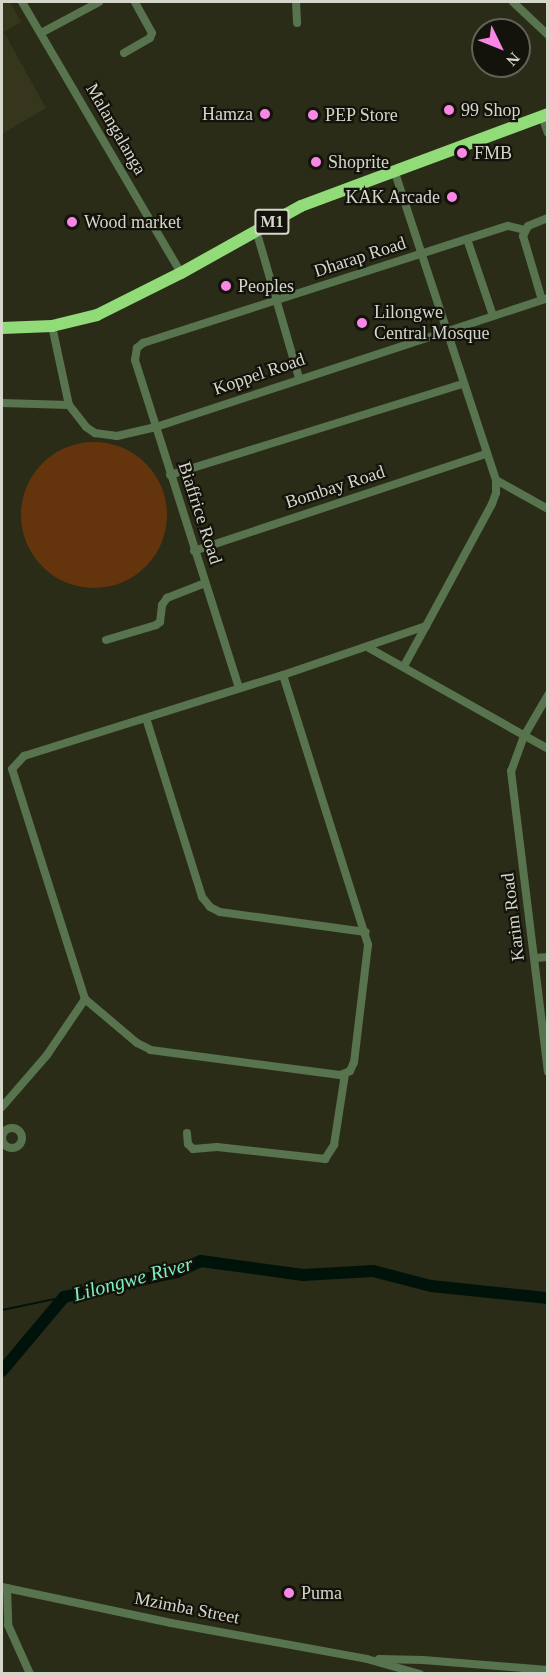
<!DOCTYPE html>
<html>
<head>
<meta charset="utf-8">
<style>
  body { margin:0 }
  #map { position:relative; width:549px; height:1675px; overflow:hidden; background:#2b2c18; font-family:"Times New Roman",serif }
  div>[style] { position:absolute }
  .built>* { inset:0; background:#35361b }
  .green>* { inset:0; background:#64350c }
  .round { border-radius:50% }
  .stream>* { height:2px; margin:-1px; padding:0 1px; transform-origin:1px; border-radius:1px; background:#00130b }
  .river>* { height:12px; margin:-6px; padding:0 6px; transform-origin:6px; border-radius:6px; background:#00130b }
  .minor>* { height:8px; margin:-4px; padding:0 4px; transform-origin:4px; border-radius:4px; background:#57744e }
  .minor>.ring { margin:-4px; padding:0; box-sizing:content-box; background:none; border:8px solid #57744e; border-radius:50% }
  .highway>* { height:12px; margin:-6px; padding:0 6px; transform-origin:6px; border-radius:6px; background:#91db78 }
  .dots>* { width:16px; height:16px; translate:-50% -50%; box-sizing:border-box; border:3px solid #13130b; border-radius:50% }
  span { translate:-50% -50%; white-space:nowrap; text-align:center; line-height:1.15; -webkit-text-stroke:4.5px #13130b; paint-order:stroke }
  .shield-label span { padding:2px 4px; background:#13130b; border:2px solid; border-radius:4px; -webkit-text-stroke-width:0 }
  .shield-label { font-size:16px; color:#d6d7cb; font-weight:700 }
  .poi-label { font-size:18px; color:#d6d7cb }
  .left { translate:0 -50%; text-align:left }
  .right { translate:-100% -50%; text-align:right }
  .street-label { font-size:18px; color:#d6d7cb }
  .water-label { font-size:20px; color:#80efc2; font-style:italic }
  .frame { position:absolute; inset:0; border:3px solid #d6d7cb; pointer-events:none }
  .north { position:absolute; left:471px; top:18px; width:60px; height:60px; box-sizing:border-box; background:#13130b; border:2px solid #616158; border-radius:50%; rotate:133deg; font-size:16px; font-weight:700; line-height:24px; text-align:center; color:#d6d7cb }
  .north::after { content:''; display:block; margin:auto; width:21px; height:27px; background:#fa87e6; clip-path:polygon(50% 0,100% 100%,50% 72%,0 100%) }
</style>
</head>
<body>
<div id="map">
  <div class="built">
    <div style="clip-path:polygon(2px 2px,10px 2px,21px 22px,4px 32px,46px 108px,2px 134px)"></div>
  </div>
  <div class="green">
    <div class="round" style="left:21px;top:442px;width:146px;height:146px"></div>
  </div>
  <div class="stream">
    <div style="left:2px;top:1310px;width:63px;rotate:-11.8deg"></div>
  </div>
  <div class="river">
    <div style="left:2px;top:1371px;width:97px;rotate:-50deg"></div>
    <div style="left:64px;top:1297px;width:116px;rotate:-12.5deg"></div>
    <div style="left:177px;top:1272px;width:26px;rotate:-25deg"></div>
    <div style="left:201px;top:1261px;width:103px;rotate:7.8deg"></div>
    <div style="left:303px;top:1275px;width:70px;rotate:-3.3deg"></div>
    <div style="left:373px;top:1271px;width:60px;rotate:14.5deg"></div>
    <div style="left:431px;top:1286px;width:118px;rotate:5.9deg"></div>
  </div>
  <div class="minor">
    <div style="left:22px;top:2px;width:314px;rotate:59.6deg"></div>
    <div style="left:296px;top:2px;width:21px;rotate:87deg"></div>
    <div style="left:513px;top:2px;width:48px;rotate:43.3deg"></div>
    <div style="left:41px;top:33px;width:66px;rotate:-28.1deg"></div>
    <div style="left:124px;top:53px;width:30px;rotate:-30deg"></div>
    <div style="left:150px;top:38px;width:5px;rotate:-68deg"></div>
    <div style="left:152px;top:33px;width:35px;rotate:-119deg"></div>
    <div style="left:542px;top:116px;width:18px;rotate:71deg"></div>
    <div style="left:256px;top:230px;width:154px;rotate:73.8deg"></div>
    <div style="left:467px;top:239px;width:81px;rotate:71.3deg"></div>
    <div style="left:542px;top:300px;width:67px;rotate:-106.5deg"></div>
    <div style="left:523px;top:236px;width:11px;rotate:-63deg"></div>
    <div style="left:528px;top:226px;width:22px;rotate:-22deg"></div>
    <div style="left:52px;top:326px;width:81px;rotate:77.9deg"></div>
    <div style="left:69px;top:405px;width:28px;rotate:52deg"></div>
    <div style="left:86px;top:427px;width:11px;rotate:34deg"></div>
    <div style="left:95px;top:433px;width:22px;rotate:8deg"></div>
    <div style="left:117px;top:436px;width:40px;rotate:-13deg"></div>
    <div style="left:156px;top:427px;width:413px;rotate:-18.2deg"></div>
    <div style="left:2px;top:403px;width:67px;rotate:1.7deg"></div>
    <div style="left:170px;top:475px;width:307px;rotate:-17.3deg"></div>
    <div style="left:496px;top:480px;width:60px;rotate:29.1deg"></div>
    <div style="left:194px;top:551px;width:308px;rotate:-18.4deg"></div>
    <div style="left:106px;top:640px;width:52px;rotate:-16.7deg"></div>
    <div style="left:156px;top:625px;width:5px;rotate:-37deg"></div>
    <div style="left:160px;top:622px;width:17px;rotate:-83deg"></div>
    <div style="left:162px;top:605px;width:9px;rotate:-54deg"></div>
    <div style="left:167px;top:598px;width:41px;rotate:-21.5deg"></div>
    <div style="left:369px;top:648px;width:206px;rotate:29.4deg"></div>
    <div style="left:404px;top:666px;width:46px;rotate:-61.2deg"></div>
    <div style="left:283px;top:675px;width:283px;rotate:72.5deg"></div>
    <div style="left:368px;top:945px;width:118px;rotate:96.8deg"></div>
    <div style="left:354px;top:1062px;width:10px;rotate:114deg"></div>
    <div style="left:350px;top:1071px;width:11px;rotate:158deg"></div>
    <div style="left:340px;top:1075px;width:191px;rotate:-172.5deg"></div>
    <div style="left:151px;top:1050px;width:16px;rotate:-153deg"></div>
    <div style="left:137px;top:1043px;width:68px;rotate:-139.8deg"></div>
    <div style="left:85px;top:999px;width:241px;rotate:-107.6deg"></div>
    <div style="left:12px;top:769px;width:18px;rotate:-47deg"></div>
    <div style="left:24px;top:756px;width:271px;rotate:-17.4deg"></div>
    <div style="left:283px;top:675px;width:151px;rotate:-18.9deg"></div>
    <div style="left:426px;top:626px;width:139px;rotate:-61.6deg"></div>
    <div style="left:492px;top:504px;width:12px;rotate:-70deg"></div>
    <div style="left:496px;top:493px;width:13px;rotate:-90deg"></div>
    <div style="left:496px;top:480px;width:326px;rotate:-108.2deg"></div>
    <div style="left:239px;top:688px;width:344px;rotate:-107.6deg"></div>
    <div style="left:135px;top:360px;width:12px;rotate:-81deg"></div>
    <div style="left:137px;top:348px;width:8px;rotate:-40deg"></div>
    <div style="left:143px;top:343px;width:383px;rotate:-17.8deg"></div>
    <div style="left:508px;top:226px;width:17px;rotate:13deg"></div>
    <div style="left:548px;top:695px;width:48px;rotate:120.3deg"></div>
    <div style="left:524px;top:736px;width:37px;rotate:110deg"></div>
    <div style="left:511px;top:771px;width:303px;rotate:83deg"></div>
    <div style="left:146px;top:718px;width:188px;rotate:72.6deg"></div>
    <div style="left:202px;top:897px;width:13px;rotate:51deg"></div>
    <div style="left:210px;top:907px;width:11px;rotate:27deg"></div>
    <div style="left:220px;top:912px;width:147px;rotate:7.8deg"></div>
    <div style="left:535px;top:958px;width:13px;rotate:-4deg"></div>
    <div style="left:2px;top:1107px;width:69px;rotate:-49.1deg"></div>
    <div style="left:47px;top:1055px;width:68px;rotate:-55.8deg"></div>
    <div class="ring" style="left:2px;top:1128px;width:12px;height:12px"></div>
    <div style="left:187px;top:1133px;width:11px;rotate:85deg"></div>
    <div style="left:188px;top:1144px;width:7px;rotate:45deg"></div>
    <div style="left:193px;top:1149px;width:24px;rotate:-5deg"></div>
    <div style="left:217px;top:1147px;width:109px;rotate:6.3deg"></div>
    <div style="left:325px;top:1159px;width:17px;rotate:-57deg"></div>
    <div style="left:334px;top:1145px;width:72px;rotate:-81.2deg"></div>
    <div style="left:2px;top:1587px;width:173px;rotate:12deg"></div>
    <div style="left:171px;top:1623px;width:199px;rotate:10.4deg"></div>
    <div style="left:367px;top:1659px;width:55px;rotate:15.8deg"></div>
    <div style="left:7px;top:1588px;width:37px;rotate:88deg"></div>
    <div style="left:8px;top:1625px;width:54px;rotate:65.8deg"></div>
    <div style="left:379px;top:1659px;width:44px;rotate:1.3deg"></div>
    <div style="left:423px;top:1660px;width:125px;rotate:4.6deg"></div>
  </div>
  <div class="highway">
    <div style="left:2px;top:328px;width:50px;rotate:-2.3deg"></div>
    <div style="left:52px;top:326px;width:46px;rotate:-13.7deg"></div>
    <div style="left:97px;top:315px;width:94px;rotate:-26.6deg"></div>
    <div style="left:181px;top:273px;width:137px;rotate:-29.2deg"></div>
    <div style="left:301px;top:206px;width:264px;rotate:-20.4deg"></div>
  </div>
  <div class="dots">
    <div style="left:449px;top:110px;background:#fa87e6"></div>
    <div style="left:265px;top:114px;background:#fa87e6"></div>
    <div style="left:313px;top:115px;background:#fa87e6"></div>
    <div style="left:462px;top:153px;background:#fa87e6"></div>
    <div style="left:316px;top:162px;background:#fa87e6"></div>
    <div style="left:452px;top:197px;background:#fa87e6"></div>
    <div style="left:72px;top:222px;background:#fa87e6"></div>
    <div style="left:226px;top:286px;background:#fa87e6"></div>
    <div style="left:362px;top:323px;background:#fa87e6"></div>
    <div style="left:289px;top:1593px;background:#fa87e6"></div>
  </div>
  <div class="shield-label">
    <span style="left:272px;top:222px">M1</span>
  </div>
  <div class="poi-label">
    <span class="left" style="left:461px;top:110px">99 Shop</span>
    <span class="right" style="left:253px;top:114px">Hamza</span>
    <span class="left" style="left:325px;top:115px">PEP Store</span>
    <span class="left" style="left:474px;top:153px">FMB</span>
    <span class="left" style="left:328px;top:162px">Shoprite</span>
    <span class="right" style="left:440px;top:197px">KAK Arcade</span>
    <span class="left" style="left:84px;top:222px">Wood market</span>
    <span class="left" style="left:238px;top:286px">Peoples</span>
    <span class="left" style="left:374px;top:323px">Lilongwe<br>Central Mosque</span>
    <span class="left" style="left:301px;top:1593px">Puma</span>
  </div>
  <div class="street-label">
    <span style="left:116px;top:129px;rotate:60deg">Malangalanga</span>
    <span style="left:360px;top:257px;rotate:-18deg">Dharap Road</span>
    <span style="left:259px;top:374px;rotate:-19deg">Koppel Road</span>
    <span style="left:335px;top:487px;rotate:-18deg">Bombay Road</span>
    <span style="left:200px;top:513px;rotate:72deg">Biaffrice Road</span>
    <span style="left:513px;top:917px;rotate:-97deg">Karim Road</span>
    <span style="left:187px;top:1608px;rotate:11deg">Mzimba Street</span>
  </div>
  <div class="water-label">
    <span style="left:133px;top:1279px;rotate:-15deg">Lilongwe River</span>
  </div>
  <div class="frame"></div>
  <div class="north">N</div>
</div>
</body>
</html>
